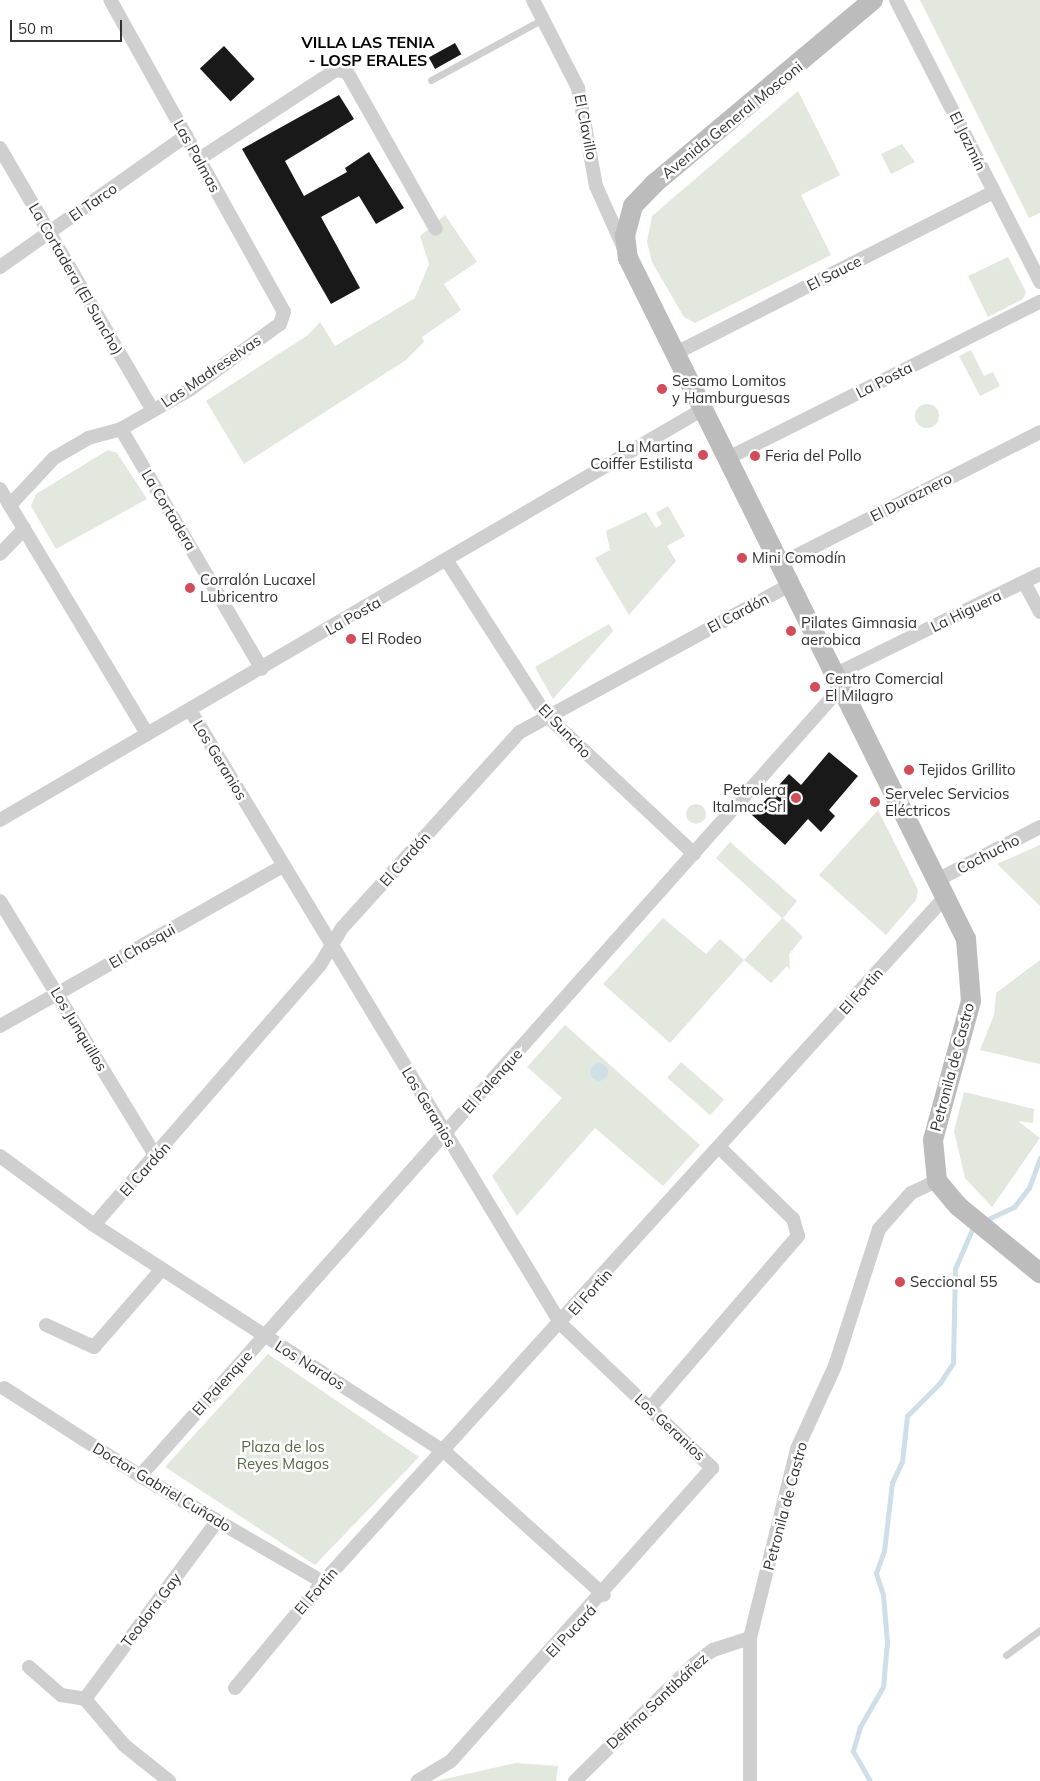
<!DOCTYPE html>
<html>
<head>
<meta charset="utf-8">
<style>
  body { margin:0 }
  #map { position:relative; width:1040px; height:1781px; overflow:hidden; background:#fff; font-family:Mulish,sans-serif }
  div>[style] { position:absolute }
  .green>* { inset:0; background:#e2e8dd; transform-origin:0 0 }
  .round { border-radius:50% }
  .water>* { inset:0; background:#cfdfe8 }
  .stream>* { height:4.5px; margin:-2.25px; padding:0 2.25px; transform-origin:2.25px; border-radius:2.25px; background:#cfdfe8 }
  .building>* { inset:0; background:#191919; transform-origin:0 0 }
  .lane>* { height:7px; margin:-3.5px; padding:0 3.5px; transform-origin:3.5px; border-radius:3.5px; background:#cfcfcf }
  .street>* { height:14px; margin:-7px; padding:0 7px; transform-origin:7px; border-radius:7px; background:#cfcfcf }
  .secondary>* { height:20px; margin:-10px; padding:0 10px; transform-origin:10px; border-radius:10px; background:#bcbcbc }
  .dots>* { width:14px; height:14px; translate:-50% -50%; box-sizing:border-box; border:2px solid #fff; border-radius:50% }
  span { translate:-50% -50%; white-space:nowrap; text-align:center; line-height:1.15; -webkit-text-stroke:5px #fff; paint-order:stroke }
  .street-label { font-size:15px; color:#323232 }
  .poi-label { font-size:15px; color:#323232 }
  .left { translate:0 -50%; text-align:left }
  .right { translate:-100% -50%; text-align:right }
  .park-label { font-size:15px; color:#576944 }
  .neighbourhood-label { font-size:16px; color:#000; font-weight:700 }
  .scale { position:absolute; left:10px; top:20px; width:112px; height:22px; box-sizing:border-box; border:2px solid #323232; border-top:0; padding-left:6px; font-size:15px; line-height:18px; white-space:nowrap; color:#323232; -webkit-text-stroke:4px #fff; paint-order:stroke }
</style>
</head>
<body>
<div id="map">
  <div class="green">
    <div style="clip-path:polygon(920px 0,1040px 0,1040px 213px,1029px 218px)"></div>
    <div style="clip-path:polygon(798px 91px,840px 175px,801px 195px,831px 255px,695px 323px,684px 317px,652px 262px,647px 242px,652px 216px)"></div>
    <div style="clip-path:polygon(902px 144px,915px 162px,891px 174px,881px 154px)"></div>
    <div style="clip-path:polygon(445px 215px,477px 262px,444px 284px,461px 310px,422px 337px,424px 342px,406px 360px,244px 464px,206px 401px,308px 335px,320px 322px,335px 346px,415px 298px,429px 264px,420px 236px)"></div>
    <div style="clip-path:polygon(1008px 257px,1026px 292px,1023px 299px,988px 317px,968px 276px)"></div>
    <div style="clip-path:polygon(971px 350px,984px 376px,993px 372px,1000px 386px,980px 396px,959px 356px)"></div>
    <div class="round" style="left:915px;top:404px;width:24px;height:24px"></div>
    <div style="clip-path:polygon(108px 450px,117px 453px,147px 499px,56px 549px,31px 506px,36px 494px)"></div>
    <div style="clip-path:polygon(668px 506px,685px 536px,667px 546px,676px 561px,629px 615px,595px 558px,610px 550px,606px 531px,646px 512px,656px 528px,662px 524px,656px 513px)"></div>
    <div style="clip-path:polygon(609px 624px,613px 631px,553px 699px,535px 667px)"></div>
    <div class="round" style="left:686px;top:804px;width:20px;height:20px"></div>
    <div style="clip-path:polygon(878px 810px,918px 890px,916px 900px,886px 935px,819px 875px)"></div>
    <div style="clip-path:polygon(730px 842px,797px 901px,783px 918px,803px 937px,789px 954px,790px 969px,787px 966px,771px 983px,744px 960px,670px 1043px,603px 984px,663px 918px,706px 954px,720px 939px,744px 960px,782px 918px,716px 858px)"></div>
    <div style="clip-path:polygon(1040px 845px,1040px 906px,997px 864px)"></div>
    <div style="clip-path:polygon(1040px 960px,1040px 1064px,980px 1050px,994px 1015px,996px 993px)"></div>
    <div style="clip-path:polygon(565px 1025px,700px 1145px,663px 1186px,595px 1128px,517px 1216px,492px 1176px,562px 1098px,527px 1067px)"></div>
    <div style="left:681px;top:1062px;width:57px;height:21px;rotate:41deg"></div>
    <div style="clip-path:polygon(964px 1092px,1034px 1109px,1033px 1123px,1018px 1121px,1040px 1138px,992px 1207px,965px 1178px,954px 1131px)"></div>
    <div style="clip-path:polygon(268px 1354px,419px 1457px,315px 1565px,165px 1467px)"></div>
    <div style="clip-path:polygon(516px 1763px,558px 1766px,556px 1781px,436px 1781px)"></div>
  </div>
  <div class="water">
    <div class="round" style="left:590px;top:1063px;width:18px;height:18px"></div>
  </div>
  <div class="stream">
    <div style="left:984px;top:1221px;width:33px;rotate:-25deg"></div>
    <div style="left:1014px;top:1207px;width:24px;rotate:-52deg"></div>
    <div style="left:1029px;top:1188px;width:32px;rotate:-70deg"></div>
    <div style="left:870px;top:1781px;width:34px;rotate:-120deg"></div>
    <div style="left:853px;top:1751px;width:25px;rotate:-74deg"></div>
    <div style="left:860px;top:1727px;width:46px;rotate:-60.1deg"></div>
    <div style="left:883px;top:1687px;width:45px;rotate:-84.9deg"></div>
    <div style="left:887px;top:1642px;width:47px;rotate:-94.9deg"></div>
    <div style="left:883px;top:1595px;width:23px;rotate:-108deg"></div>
    <div style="left:876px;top:1573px;width:23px;rotate:-70deg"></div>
    <div style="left:884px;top:1551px;width:68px;rotate:-83.3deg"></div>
    <div style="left:892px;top:1483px;width:23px;rotate:-65deg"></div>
    <div style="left:902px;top:1462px;width:46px;rotate:-83.8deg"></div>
    <div style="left:907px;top:1416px;width:47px;rotate:-45deg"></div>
    <div style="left:940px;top:1383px;width:24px;rotate:-57deg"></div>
    <div style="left:953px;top:1363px;width:94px;rotate:-88.8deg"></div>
    <div style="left:955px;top:1269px;width:48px;rotate:-66.6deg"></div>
  </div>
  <div class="building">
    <div style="left:455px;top:43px;width:13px;height:30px;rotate:61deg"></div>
    <div style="left:224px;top:46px;width:45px;height:33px;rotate:47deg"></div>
    <div style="clip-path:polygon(339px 95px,354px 119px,285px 161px,304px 196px,347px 172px,345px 168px,369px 152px,404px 208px,376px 224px,359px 196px,321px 217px,360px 288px,331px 304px,242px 149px)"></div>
    <div style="clip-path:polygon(829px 752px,858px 776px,829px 810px,835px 816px,821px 832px,808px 819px,785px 845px,752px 815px,789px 774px,801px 785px)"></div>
  </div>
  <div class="lane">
    <div style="left:431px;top:80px;width:128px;rotate:-28.6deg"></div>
    <div style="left:1006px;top:1655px;width:42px;rotate:-36.3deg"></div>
  </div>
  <div class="street">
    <div style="left:533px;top:0;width:99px;rotate:62.9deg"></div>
    <div style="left:578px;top:88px;width:100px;rotate:79.6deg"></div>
    <div style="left:596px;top:186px;width:66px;rotate:65.8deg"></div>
    <div style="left:896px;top:0;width:317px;rotate:62.9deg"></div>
    <div style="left:0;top:148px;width:302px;rotate:59.8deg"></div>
    <div style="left:199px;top:159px;width:163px;rotate:-33deg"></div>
    <div style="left:336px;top:70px;width:11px;rotate:10deg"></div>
    <div style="left:347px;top:72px;width:180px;rotate:60.5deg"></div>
    <div style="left:0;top:267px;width:228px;rotate:-35.2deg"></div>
    <div style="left:676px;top:353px;width:356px;rotate:-26.9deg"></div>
    <div style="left:121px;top:429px;width:278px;rotate:59.6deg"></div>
    <div style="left:728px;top:458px;width:349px;rotate:-26.6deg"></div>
    <div style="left:0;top:489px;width:286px;rotate:59deg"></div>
    <div style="left:10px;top:505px;width:64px;rotate:-46.9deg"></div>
    <div style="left:54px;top:458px;width:39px;rotate:-30deg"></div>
    <div style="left:88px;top:438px;width:34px;rotate:-15deg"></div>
    <div style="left:121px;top:429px;width:78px;rotate:-29.8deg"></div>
    <div style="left:189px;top:390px;width:112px;rotate:-36deg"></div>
    <div style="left:280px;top:324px;width:13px;rotate:-72deg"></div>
    <div style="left:284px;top:312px;width:357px;rotate:-119.1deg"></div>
    <div style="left:0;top:554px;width:35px;rotate:-46deg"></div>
    <div style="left:447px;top:561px;width:183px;rotate:57.3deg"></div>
    <div style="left:546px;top:715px;width:203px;rotate:43.2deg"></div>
    <div style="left:782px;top:563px;width:289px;rotate:-26.9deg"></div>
    <div style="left:1024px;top:582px;width:34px;rotate:62deg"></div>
    <div style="left:838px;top:673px;width:225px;rotate:-26.1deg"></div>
    <div style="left:190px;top:710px;width:717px;rotate:58.86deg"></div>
    <div style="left:561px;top:1324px;width:209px;rotate:43.6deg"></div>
    <div style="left:712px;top:1468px;width:392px;rotate:131.7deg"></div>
    <div style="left:451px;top:1761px;width:39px;rotate:149deg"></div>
    <div style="left:0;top:820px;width:814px;rotate:-30.31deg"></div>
    <div style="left:937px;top:880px;width:116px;rotate:-27.2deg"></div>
    <div style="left:0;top:901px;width:300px;rotate:58.6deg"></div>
    <div style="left:0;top:1026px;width:326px;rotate:-29.5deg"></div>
    <div style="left:0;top:1156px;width:117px;rotate:36.3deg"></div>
    <div style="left:94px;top:1225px;width:417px;rotate:32.9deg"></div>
    <div style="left:444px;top:1451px;width:215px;rotate:42deg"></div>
    <div style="left:94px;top:1225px;width:344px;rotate:-49deg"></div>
    <div style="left:320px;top:965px;width:43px;rotate:-59.3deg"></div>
    <div style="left:342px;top:928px;width:265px;rotate:-47.8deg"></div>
    <div style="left:520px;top:732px;width:310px;rotate:-28.6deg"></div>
    <div style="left:46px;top:1325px;width:53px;rotate:24.6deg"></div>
    <div style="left:94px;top:1347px;width:103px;rotate:-48.9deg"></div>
    <div style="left:4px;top:1388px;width:162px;rotate:32.9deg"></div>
    <div style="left:140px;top:1476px;width:211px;rotate:30.1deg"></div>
    <div style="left:650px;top:1408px;width:227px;rotate:-49.3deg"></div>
    <div style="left:798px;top:1236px;width:18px;rotate:-106deg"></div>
    <div style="left:793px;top:1219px;width:102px;rotate:-135.8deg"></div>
    <div style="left:140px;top:1476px;width:1058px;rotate:-48.37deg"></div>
    <div style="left:29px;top:1667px;width:43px;rotate:41.2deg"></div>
    <div style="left:61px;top:1695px;width:24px;rotate:9deg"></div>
    <div style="left:85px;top:1699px;width:60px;rotate:49.7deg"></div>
    <div style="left:124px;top:1745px;width:58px;rotate:38.7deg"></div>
    <div style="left:235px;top:1688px;width:138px;rotate:-50.3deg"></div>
    <div style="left:323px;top:1582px;width:925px;rotate:-47.76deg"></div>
    <div style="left:85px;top:1699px;width:222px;rotate:-53.4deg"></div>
    <div style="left:575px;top:1781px;width:165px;rotate:-44.5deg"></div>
    <div style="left:693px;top:1665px;width:25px;rotate:-37deg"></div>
    <div style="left:713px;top:1650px;width:39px;rotate:-18deg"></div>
    <div style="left:750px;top:1781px;width:143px;rotate:-90deg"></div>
    <div style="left:750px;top:1638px;width:195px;rotate:-76deg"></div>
    <div style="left:797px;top:1449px;width:91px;rotate:-65.4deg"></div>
    <div style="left:835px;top:1366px;width:144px;rotate:-72.2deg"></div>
    <div style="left:879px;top:1229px;width:48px;rotate:-48.4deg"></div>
    <div style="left:911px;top:1193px;width:29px;rotate:-25deg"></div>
  </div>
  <div class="secondary">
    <div style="left:873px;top:0;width:286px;rotate:140deg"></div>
    <div style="left:654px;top:184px;width:30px;rotate:134deg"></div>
    <div style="left:633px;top:206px;width:30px;rotate:105deg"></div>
    <div style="left:625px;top:235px;width:23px;rotate:83deg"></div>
    <div style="left:628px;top:258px;width:760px;rotate:63.6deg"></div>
    <div style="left:966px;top:939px;width:62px;rotate:85.4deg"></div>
    <div style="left:971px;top:1001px;width:144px;rotate:105.3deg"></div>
    <div style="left:933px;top:1140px;width:41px;rotate:84.4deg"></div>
    <div style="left:937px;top:1181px;width:33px;rotate:50deg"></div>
    <div style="left:958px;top:1206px;width:106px;rotate:39.3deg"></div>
  </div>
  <div class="dots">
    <div style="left:662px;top:389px;background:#d14d5a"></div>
    <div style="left:703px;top:455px;background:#d14d5a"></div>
    <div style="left:755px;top:456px;background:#d14d5a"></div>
    <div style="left:742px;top:558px;background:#d14d5a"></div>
    <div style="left:190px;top:588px;background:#d14d5a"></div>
    <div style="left:791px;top:631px;background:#d14d5a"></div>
    <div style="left:351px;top:639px;background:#d14d5a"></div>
    <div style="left:815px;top:687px;background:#d14d5a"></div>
    <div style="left:909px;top:770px;background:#d14d5a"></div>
    <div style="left:796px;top:798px;background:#d14d5a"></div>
    <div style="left:875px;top:802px;background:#d14d5a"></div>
    <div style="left:900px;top:1282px;background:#d14d5a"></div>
  </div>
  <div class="street-label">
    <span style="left:732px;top:120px;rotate:-39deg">Avenida General Mosconi</span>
    <span style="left:586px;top:127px;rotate:79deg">El Clavillo</span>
    <span style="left:968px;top:141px;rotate:64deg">El Jazmín</span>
    <span style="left:197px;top:156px;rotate:61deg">Las Palmas</span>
    <span style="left:93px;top:202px;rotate:-35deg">El Tarco</span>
    <span style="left:834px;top:273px;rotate:-27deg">El Sauce</span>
    <span style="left:76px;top:279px;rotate:60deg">La Cortadera (El Suncho)</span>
    <span style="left:211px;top:371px;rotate:-34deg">Las Madreselvas</span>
    <span style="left:884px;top:380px;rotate:-27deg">La Posta</span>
    <span style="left:911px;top:497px;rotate:-27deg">El Duraznero</span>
    <span style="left:169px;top:510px;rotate:59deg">La Cortadera</span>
    <span style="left:966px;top:611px;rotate:-26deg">La Higuera</span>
    <span style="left:738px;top:613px;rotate:-28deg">El Cardón</span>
    <span style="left:353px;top:616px;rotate:-30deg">La Posta</span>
    <span style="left:565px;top:731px;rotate:46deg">El Suncho</span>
    <span style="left:220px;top:760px;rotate:59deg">Los Geranios</span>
    <span style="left:988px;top:854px;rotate:-27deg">Cochucho</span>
    <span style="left:405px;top:859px;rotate:-48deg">El Cardón</span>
    <span style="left:142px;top:946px;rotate:-30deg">El Chasqui</span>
    <span style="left:861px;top:991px;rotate:-48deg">El Fortin</span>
    <span style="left:79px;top:1029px;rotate:59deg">Los Junquillos</span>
    <span style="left:952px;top:1067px;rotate:-75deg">Petronila de Castro</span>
    <span style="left:492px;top:1081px;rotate:-48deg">El Palenque</span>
    <span style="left:429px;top:1107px;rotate:59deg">Los Geranios</span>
    <span style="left:145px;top:1169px;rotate:-48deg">El Cardón</span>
    <span style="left:590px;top:1292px;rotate:-48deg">El Fortin</span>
    <span style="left:310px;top:1365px;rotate:32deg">Los Nardos</span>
    <span style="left:222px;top:1383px;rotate:-48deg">El Palenque</span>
    <span style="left:670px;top:1427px;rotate:43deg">Los Geranios</span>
    <span style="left:162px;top:1487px;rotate:31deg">Doctor Gabriel Cuñado</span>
    <span style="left:785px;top:1506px;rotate:-75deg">Petronila de Castro</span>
    <span style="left:316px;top:1591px;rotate:-49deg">El Fortin</span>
    <span style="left:151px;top:1610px;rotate:-53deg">Teodora Gay</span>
    <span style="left:571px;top:1631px;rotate:-47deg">El Pucará</span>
    <span style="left:657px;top:1701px;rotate:-43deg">Delfina Santibáñez</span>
  </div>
  <div class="poi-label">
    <span class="left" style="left:672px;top:389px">Sesamo Lomitos<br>y Hamburguesas</span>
    <span class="right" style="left:693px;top:455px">La Martina<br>Coiffer Estilista</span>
    <span class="left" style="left:765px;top:456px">Feria del Pollo</span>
    <span class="left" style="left:752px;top:558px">Mini Comodín</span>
    <span class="left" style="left:200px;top:588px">Corralón Lucaxel<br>Lubricentro</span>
    <span class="left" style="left:801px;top:631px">Pilates Gimnasia<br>aerobica</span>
    <span class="left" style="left:361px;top:639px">El Rodeo</span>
    <span class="left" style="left:825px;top:687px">Centro Comercial<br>El Milagro</span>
    <span class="left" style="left:919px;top:770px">Tejidos Grillito</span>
    <span class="right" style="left:786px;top:798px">Petrolera<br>Italmac Srl</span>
    <span class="left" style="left:885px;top:802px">Servelec Servicios<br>Eléctricos</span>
    <span class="left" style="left:910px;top:1282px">Seccional 55</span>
  </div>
  <div class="park-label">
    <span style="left:283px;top:1455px">Plaza de los<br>Reyes Magos</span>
  </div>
  <div class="neighbourhood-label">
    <span style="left:368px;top:51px">VILLA LAS TENIA<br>- LOSP ERALES</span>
  </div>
  <div class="scale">50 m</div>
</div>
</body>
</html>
